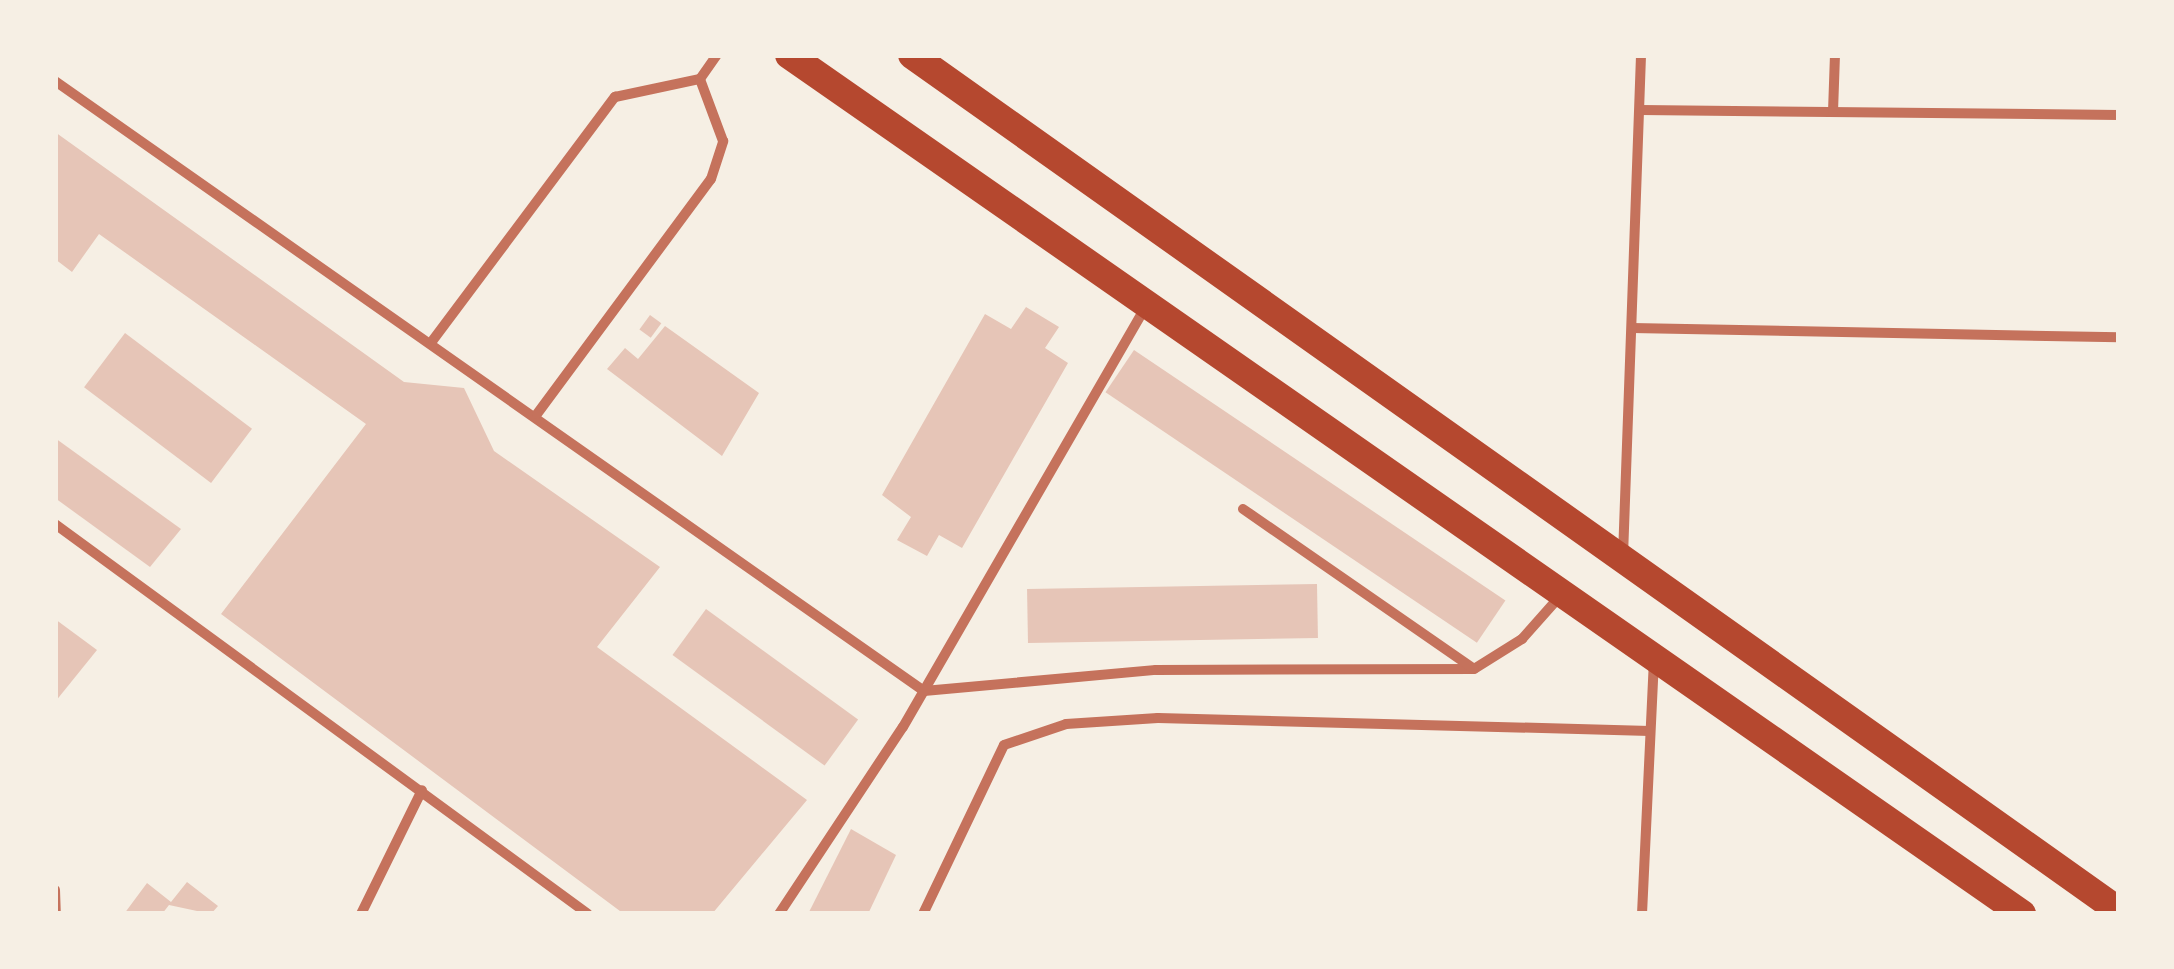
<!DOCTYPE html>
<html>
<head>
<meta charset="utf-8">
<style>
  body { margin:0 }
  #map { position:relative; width:2174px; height:969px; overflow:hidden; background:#f6efe4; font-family:"DM Sans",sans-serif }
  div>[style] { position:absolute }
  .building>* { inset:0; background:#e6c5b7; transform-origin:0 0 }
  .minor>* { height:10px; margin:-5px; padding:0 5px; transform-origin:5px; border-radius:5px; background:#c5725c }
  .trunk>* { height:28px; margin:-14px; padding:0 14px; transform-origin:14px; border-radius:14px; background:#b5482f }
  span { translate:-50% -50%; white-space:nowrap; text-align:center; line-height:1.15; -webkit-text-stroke:9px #f6efe4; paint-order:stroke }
  .frame { position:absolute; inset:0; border:58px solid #f6efe4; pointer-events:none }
</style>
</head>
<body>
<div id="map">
  <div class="building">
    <div style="clip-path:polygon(55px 132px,404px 382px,464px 388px,494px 451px,660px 567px,597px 647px,807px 800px,712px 914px,624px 914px,221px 614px,366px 424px,99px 234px,72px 272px,55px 259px)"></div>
    <div style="clip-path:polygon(1026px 307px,1059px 327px,1045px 348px,1068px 363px,962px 548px,939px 535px,927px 556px,897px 540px,911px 517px,882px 495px,985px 314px,1011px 329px)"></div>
    <div style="left:650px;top:315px;width:14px;height:18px;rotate:36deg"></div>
    <div style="clip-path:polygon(665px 326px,759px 393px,722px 456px,607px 369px,625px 348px,638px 359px)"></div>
    <div style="left:125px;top:333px;width:159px;height:68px;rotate:37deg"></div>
    <div style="left:1134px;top:350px;width:448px;height:51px;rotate:34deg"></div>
    <div style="clip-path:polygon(55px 438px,181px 529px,150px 567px,55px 498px)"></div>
    <div style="left:1317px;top:584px;width:54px;height:290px;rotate:89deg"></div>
    <div style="left:706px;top:609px;width:188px;height:57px;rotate:36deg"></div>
    <div style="clip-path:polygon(55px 619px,97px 650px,55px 702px)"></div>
    <div style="clip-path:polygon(851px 829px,896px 855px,868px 914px,808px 914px)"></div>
    <div style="clip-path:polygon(187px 882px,218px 906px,211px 914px,169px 905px,162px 914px,124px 914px,147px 883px,171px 902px)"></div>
  </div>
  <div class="minor">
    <div style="left:55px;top:81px;width:1062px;rotate:35.07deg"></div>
    <div style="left:924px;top:691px;width:233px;rotate:-5.2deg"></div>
    <div style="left:1156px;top:670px;width:318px;rotate:-0.2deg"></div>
    <div style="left:1474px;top:669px;width:57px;rotate:-32deg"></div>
    <div style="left:1522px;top:639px;width:59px;rotate:-48.4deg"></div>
    <div style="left:1641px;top:110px;width:478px;rotate:0.6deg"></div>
    <div style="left:1833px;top:112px;width:57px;rotate:-88deg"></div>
    <div style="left:1632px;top:328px;width:487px;rotate:1.1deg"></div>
    <div style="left:433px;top:340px;width:304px;rotate:-53.2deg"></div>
    <div style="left:615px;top:97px;width:87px;rotate:-12deg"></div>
    <div style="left:700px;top:79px;width:29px;rotate:-55deg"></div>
    <div style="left:537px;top:414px;width:292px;rotate:-53.5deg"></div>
    <div style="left:711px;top:179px;width:40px;rotate:-72deg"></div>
    <div style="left:723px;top:141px;width:66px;rotate:-110.4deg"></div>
    <div style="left:1243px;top:509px;width:280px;rotate:34.7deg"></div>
    <div style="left:55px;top:524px;width:660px;rotate:36.19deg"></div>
    <div style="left:1623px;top:556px;width:501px;rotate:-87.94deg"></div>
    <div style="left:55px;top:890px;width:24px;rotate:88deg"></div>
    <div style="left:361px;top:914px;width:138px;rotate:-63.8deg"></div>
    <div style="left:779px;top:914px;width:224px;rotate:-56.5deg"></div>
    <div style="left:903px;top:727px;width:485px;rotate:-60deg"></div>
    <div style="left:923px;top:914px;width:187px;rotate:-64.4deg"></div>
    <div style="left:1004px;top:745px;width:65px;rotate:-18.7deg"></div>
    <div style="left:1066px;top:724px;width:92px;rotate:-3.7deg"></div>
    <div style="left:1158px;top:718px;width:492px;rotate:1.5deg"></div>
    <div style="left:1642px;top:914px;width:254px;rotate:-87.3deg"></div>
  </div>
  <div class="trunk">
    <div style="left:789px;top:55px;width:1503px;rotate:34.86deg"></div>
    <div style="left:912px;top:55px;width:1480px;rotate:35.34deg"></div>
  </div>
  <div class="frame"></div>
</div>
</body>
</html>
